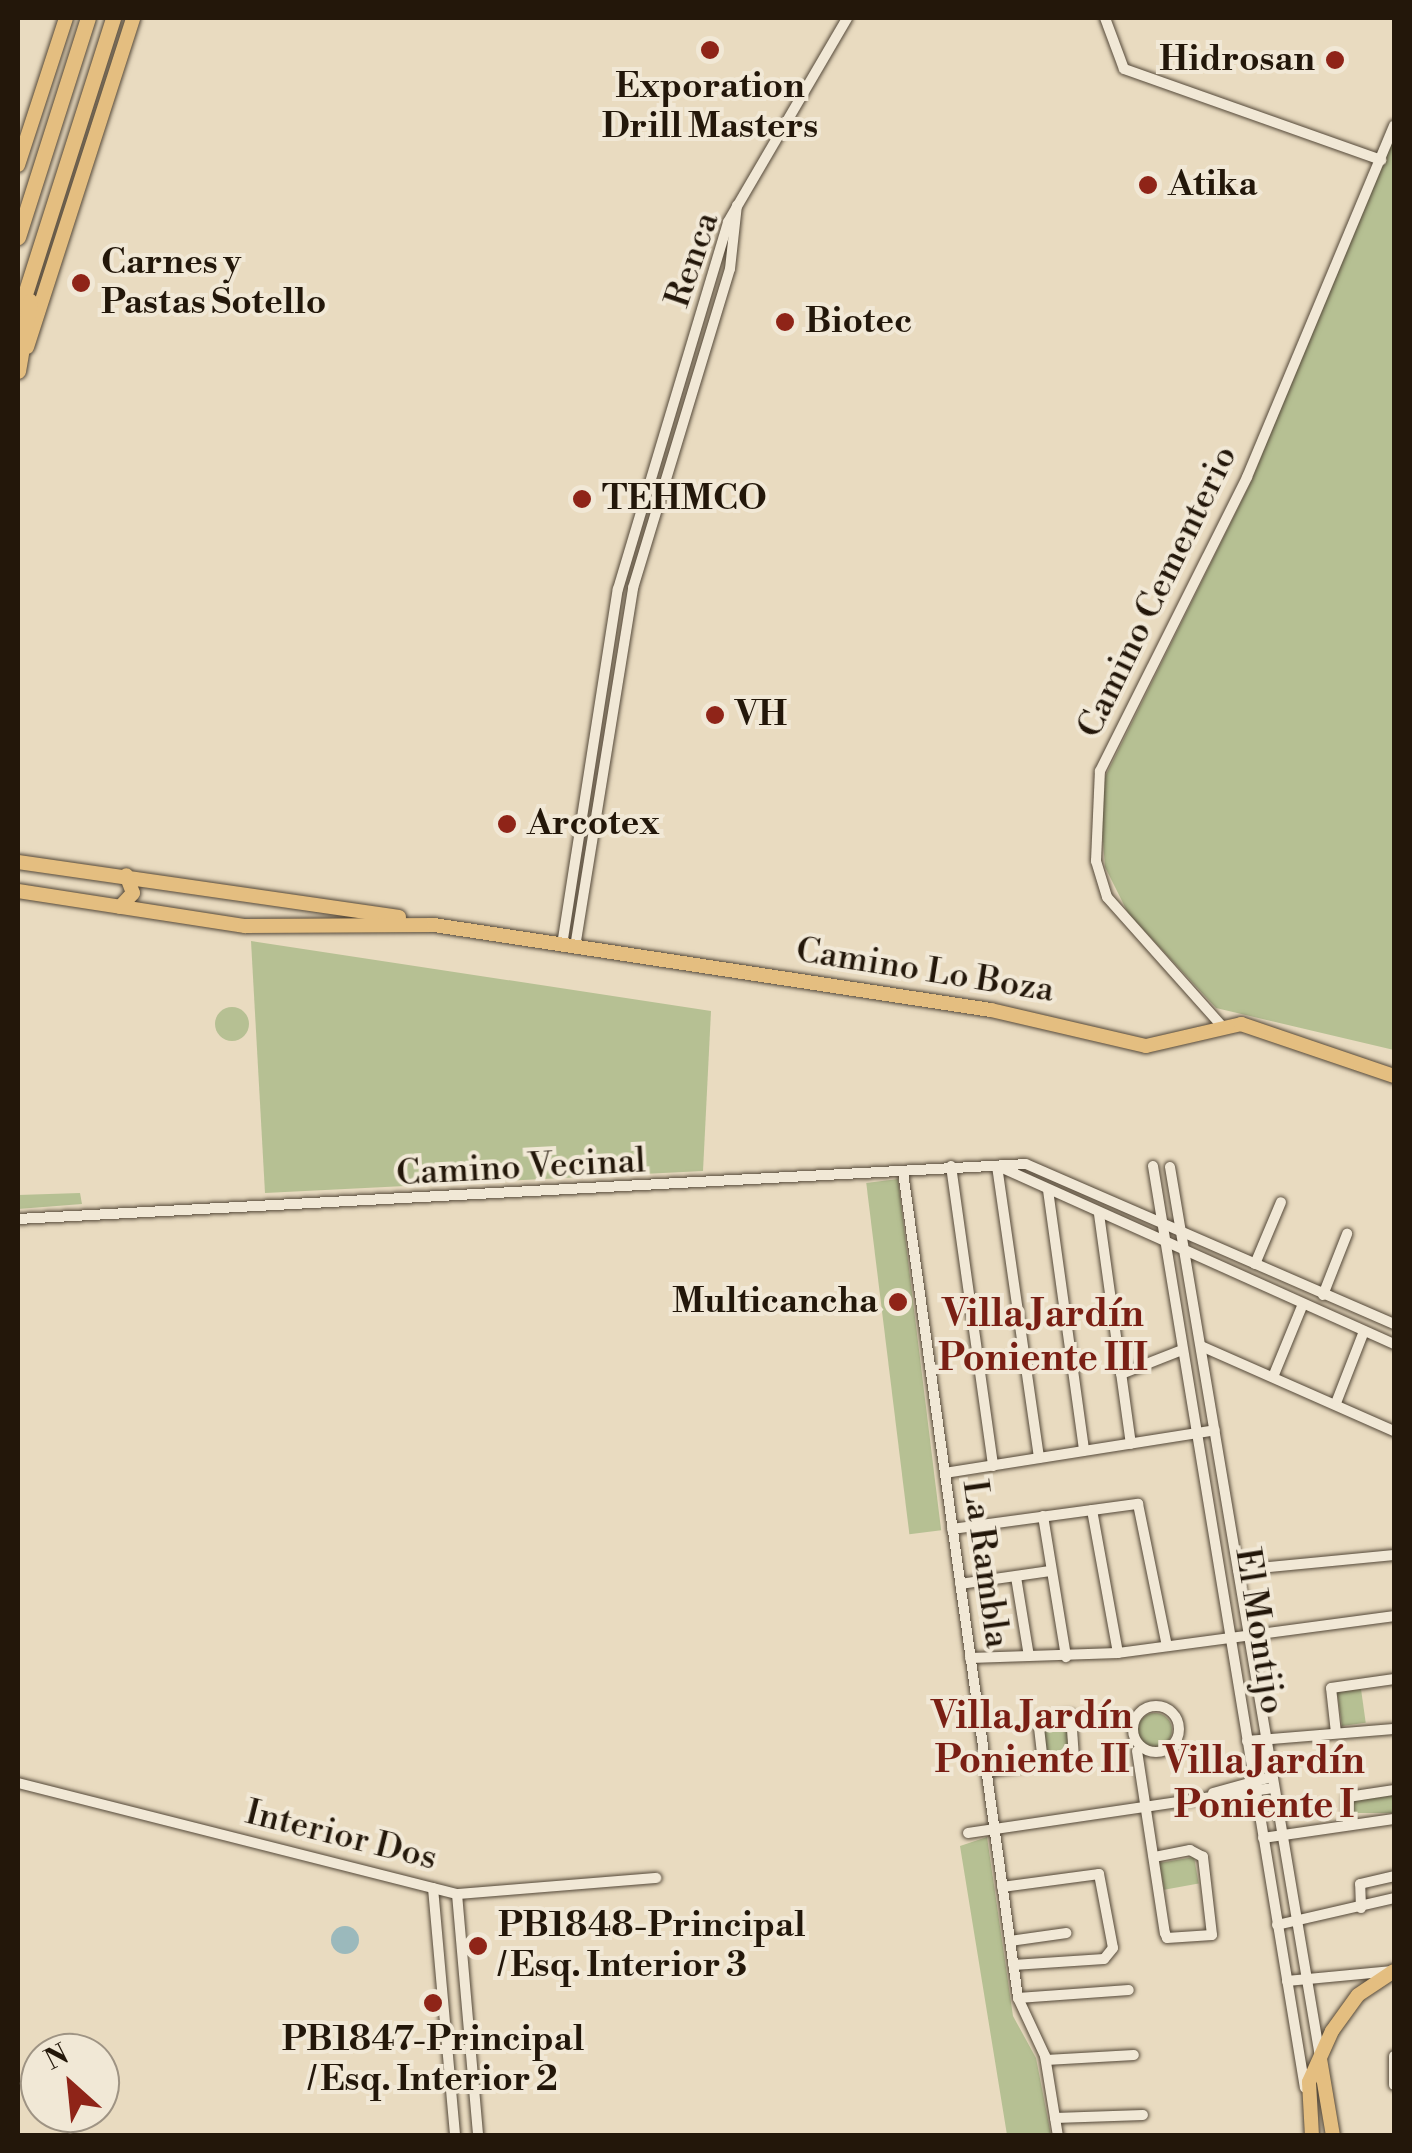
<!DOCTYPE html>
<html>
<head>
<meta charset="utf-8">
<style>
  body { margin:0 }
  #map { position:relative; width:1412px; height:2153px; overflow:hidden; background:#e9dbc0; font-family:"Libre Bodoni",serif }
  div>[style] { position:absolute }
  .green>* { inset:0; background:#b6c093; transform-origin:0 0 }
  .round { border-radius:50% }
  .water>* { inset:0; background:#9bb9bc }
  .roads { filter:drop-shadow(0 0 2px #544838) drop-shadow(0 0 2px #544838) }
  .minor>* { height:10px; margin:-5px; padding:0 5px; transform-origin:5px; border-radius:5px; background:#f1e8d6 }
  .minor>.ring { margin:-5px; padding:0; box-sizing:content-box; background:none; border:10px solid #f1e8d6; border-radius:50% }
  .major>* { height:14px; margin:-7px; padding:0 7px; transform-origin:7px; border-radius:7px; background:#e4be80 }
  .highway>* { height:15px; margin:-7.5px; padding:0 7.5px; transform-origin:7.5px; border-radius:7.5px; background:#e4be80 }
  .dots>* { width:28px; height:28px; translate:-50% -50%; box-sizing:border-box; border:5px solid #f1e8d6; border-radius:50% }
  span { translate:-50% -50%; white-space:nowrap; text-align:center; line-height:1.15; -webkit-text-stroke:8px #f1e8d6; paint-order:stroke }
  .poi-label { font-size:35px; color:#23170a; font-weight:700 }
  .right { translate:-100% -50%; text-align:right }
  .left { translate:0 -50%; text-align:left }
  .street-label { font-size:35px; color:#23170a }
  .neighbourhood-label { font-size:38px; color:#7a1f14; font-weight:700 }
  .frame { position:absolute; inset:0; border:20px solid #23170a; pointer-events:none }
  .north { position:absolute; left:20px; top:2033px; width:100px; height:100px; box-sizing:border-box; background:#f1e8d6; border:2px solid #9f9484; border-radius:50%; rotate:333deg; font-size:28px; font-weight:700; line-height:40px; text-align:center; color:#23170a }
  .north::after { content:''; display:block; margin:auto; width:35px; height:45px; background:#8f2418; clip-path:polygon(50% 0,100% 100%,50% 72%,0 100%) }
</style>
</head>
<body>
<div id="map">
  <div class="green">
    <div style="clip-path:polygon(1394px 127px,1394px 1050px,1216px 1008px,1128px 913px,1105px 867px,1099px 789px,1251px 482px)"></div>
    <div style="clip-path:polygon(251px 941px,711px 1011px,703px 1171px,265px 1193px)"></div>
    <div class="round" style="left:215px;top:1007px;width:34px;height:34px"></div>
    <div style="left:898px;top:1179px;width:354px;height:32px;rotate:83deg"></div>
    <div style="clip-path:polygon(80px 1193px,82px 1204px,18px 1209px,18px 1195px)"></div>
    <div style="left:1361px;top:1689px;width:34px;height:24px;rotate:82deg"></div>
    <div class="round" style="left:1138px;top:1713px;width:34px;height:34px"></div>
    <div style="left:1068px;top:1719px;width:34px;height:27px;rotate:82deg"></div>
    <div style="left:1394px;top:1795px;width:18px;height:44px;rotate:90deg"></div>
    <div style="clip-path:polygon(987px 1837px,1013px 2016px,1036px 2058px,1051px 2135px,1007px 2135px,960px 1846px)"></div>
    <div style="left:1194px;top:1857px;width:27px;height:35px;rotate:80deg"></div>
  </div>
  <div class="water">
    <div class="round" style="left:331px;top:1926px;width:28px;height:28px"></div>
  </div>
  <div class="roads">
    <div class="minor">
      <div style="left:1105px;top:18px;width:54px;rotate:69.6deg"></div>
      <div style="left:1124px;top:69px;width:273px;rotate:19.5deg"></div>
      <div style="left:562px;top:945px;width:360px;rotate:-81.1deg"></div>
      <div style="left:618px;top:589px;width:383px;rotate:-73.3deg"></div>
      <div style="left:728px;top:222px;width:236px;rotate:-59.7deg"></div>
      <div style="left:575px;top:947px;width:364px;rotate:-80.8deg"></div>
      <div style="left:633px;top:588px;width:333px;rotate:-73.1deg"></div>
      <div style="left:730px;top:269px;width:64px;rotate:-83.8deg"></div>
      <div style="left:1221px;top:1025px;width:171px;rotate:-131.7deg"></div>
      <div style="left:1107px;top:897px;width:38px;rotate:-107deg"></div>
      <div style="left:1096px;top:861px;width:90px;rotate:-87.5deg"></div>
      <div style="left:1100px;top:771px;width:329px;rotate:-63.4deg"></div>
      <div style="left:1247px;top:477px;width:381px;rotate:-67.3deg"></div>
      <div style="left:951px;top:1166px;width:303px;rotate:82deg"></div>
      <div style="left:997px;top:1166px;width:295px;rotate:81.8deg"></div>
      <div style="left:998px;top:1166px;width:434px;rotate:24.2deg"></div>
      <div style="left:1153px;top:1166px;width:934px;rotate:80.64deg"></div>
      <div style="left:1170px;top:1167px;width:903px;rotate:80.43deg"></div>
      <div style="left:903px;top:1172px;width:834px;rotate:82.07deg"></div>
      <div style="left:1018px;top:1998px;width:64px;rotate:65deg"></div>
      <div style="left:1045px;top:2056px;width:81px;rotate:80.8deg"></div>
      <div style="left:1048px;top:1190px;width:263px;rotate:82.1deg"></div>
      <div style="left:1099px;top:1214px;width:232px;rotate:82.1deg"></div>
      <div style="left:18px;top:1219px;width:1009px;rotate:-3.12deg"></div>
      <div style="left:1026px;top:1164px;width:401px;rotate:23.5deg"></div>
      <div style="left:1255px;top:1264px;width:67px;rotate:-67.2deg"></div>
      <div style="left:1323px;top:1295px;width:66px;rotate:-68.5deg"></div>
      <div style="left:1201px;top:1346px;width:211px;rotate:23.8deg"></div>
      <div style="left:1121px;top:1374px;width:66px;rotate:-21.5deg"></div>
      <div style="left:1273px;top:1377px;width:79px;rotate:-67.7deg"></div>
      <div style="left:1336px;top:1403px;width:77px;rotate:-68.7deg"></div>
      <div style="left:945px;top:1473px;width:273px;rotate:-9deg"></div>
      <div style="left:1092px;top:1510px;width:145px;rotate:79.7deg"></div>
      <div style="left:1043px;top:1516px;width:143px;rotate:80.7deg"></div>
      <div style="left:952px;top:1529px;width:188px;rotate:-7.7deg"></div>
      <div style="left:1138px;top:1504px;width:145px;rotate:78.5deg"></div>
      <div style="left:1238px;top:1570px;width:157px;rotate:-5.5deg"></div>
      <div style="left:1016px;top:1577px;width:80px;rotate:80.7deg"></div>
      <div style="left:960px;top:1584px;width:91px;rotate:-8.2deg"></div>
      <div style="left:970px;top:1658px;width:148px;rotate:-1.9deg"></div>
      <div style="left:1118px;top:1653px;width:278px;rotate:-7.6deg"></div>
      <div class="ring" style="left:1133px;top:1706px;width:36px;height:36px"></div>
      <div style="left:1336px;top:1733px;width:45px;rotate:-96.3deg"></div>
      <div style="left:1331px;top:1688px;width:64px;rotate:-8.1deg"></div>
      <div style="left:1247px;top:1741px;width:147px;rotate:-4.7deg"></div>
      <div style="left:1137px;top:1751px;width:184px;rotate:81.3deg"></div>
      <div style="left:1165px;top:1933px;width:5px;rotate:68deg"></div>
      <div style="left:1167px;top:1938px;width:45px;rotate:-3.8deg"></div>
      <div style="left:1212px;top:1935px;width:79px;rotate:-96.6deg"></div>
      <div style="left:1203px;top:1857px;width:15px;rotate:-152deg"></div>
      <div style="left:1190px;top:1850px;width:37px;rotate:169deg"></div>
      <div style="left:986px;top:1772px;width:89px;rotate:-9deg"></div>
      <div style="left:1074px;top:1758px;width:43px;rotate:-94deg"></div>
      <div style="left:1071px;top:1715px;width:33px;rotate:173deg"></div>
      <div style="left:1038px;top:1719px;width:43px;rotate:83.4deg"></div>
      <div style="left:18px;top:1783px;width:453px;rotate:14.2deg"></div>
      <div style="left:457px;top:1894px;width:200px;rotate:-4.6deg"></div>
      <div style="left:1213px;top:1793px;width:60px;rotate:-15.4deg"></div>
      <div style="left:1348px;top:1825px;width:28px;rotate:-90deg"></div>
      <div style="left:1348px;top:1797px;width:47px;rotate:-8.7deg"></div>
      <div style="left:968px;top:1833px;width:308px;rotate:-8.4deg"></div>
      <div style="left:1263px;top:1838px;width:132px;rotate:-8.3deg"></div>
      <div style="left:1002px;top:1887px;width:98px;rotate:-7.6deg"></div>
      <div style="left:1099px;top:1874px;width:75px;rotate:79.3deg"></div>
      <div style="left:1113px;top:1948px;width:14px;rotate:129deg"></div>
      <div style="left:1104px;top:1959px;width:91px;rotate:176.2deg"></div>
      <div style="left:433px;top:1888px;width:249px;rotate:84.9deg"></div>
      <div style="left:457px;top:1894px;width:243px;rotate:85deg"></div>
      <div style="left:1361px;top:1908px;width:24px;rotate:-92deg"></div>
      <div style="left:1360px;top:1884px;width:35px;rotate:-13deg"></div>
      <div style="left:1277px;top:1925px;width:120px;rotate:-13deg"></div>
      <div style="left:1010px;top:1941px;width:57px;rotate:-8.1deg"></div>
      <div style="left:1287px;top:1981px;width:106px;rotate:-5.4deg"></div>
      <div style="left:1018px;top:1998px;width:111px;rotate:-4.1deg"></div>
      <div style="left:1394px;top:2056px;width:29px;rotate:90deg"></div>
      <div style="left:1046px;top:2060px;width:88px;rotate:-3.3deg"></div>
      <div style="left:1055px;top:2118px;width:88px;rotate:-2deg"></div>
    </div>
    <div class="major">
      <div style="left:18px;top:165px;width:155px;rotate:-71.9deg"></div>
      <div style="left:27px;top:347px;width:346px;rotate:-72.1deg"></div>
      <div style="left:18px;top:862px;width:385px;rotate:8.2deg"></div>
      <div style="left:18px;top:891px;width:230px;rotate:8.8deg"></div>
      <div style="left:245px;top:926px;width:189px;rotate:-0.3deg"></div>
      <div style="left:434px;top:925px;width:563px;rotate:8.68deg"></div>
      <div style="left:991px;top:1010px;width:159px;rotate:13.1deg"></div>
      <div style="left:1146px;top:1046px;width:98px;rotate:-13deg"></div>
      <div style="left:1241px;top:1024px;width:162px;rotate:18.8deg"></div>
      <div style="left:120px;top:907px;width:19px;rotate:-47deg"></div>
      <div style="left:133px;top:893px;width:19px;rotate:-111deg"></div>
      <div style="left:1320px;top:2059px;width:78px;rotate:80.4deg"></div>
      <div style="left:1312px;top:2136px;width:54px;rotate:-93.2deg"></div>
      <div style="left:1309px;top:2082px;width:56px;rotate:-65.7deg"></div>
      <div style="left:1332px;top:2031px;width:44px;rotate:-54.2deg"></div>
      <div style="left:1358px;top:1995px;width:43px;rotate:-33.7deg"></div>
    </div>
    <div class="highway">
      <div style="left:18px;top:237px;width:230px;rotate:-72.3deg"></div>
      <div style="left:18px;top:316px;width:313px;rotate:-72.3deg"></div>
      <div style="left:18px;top:371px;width:71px;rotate:-80.3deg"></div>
    </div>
  </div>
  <div class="dots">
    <div style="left:710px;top:50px;background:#8f2418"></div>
    <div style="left:1335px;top:60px;background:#8f2418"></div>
    <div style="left:1148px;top:185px;background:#8f2418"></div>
    <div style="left:81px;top:283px;background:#8f2418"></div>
    <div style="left:785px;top:322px;background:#8f2418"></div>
    <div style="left:582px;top:499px;background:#8f2418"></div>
    <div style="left:715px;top:715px;background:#8f2418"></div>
    <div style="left:507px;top:824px;background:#8f2418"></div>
    <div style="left:898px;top:1302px;background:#8f2418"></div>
    <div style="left:478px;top:1946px;background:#8f2418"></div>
    <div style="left:433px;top:2003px;background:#8f2418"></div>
  </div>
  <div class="poi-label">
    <span class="right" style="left:1315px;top:60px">Hidrosan</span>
    <span style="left:710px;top:107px">Exporation<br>Drill Masters</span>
    <span class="left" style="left:1168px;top:185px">Atika</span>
    <span class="left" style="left:101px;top:283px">Carnes y<br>Pastas Sotello</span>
    <span class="left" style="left:805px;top:322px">Biotec</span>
    <span class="left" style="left:602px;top:499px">TEHMCO</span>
    <span class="left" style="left:735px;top:715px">VH</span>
    <span class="left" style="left:527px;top:824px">Arcotex</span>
    <span class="right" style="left:878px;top:1302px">Multicancha</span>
    <span class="left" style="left:498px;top:1946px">PB1848-Principal<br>/ Esq. Interior 3</span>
    <span style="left:433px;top:2060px">PB1847-Principal<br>/ Esq. Interior 2</span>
  </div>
  <div class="street-label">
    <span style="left:693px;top:260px;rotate:-71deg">Renca</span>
    <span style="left:1158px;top:592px;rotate:-64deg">Camino Cementerio</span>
    <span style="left:925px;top:971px;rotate:9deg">Camino Lo Boza</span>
    <span style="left:521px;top:1168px;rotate:-3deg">Camino Vecinal</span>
    <span style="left:985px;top:1564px;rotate:82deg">La Rambla</span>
    <span style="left:1259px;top:1631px;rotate:81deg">El Montijo</span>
    <span style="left:341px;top:1836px;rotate:14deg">Interior Dos</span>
  </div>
  <div class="neighbourhood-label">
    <span style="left:1043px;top:1337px">Villa Jardín<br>Poniente III</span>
    <span style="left:1032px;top:1739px">Villa Jardín<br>Poniente II</span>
    <span style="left:1264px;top:1784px">Villa Jardín<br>Poniente I</span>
  </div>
  <div class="frame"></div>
  <div class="north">N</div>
</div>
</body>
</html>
